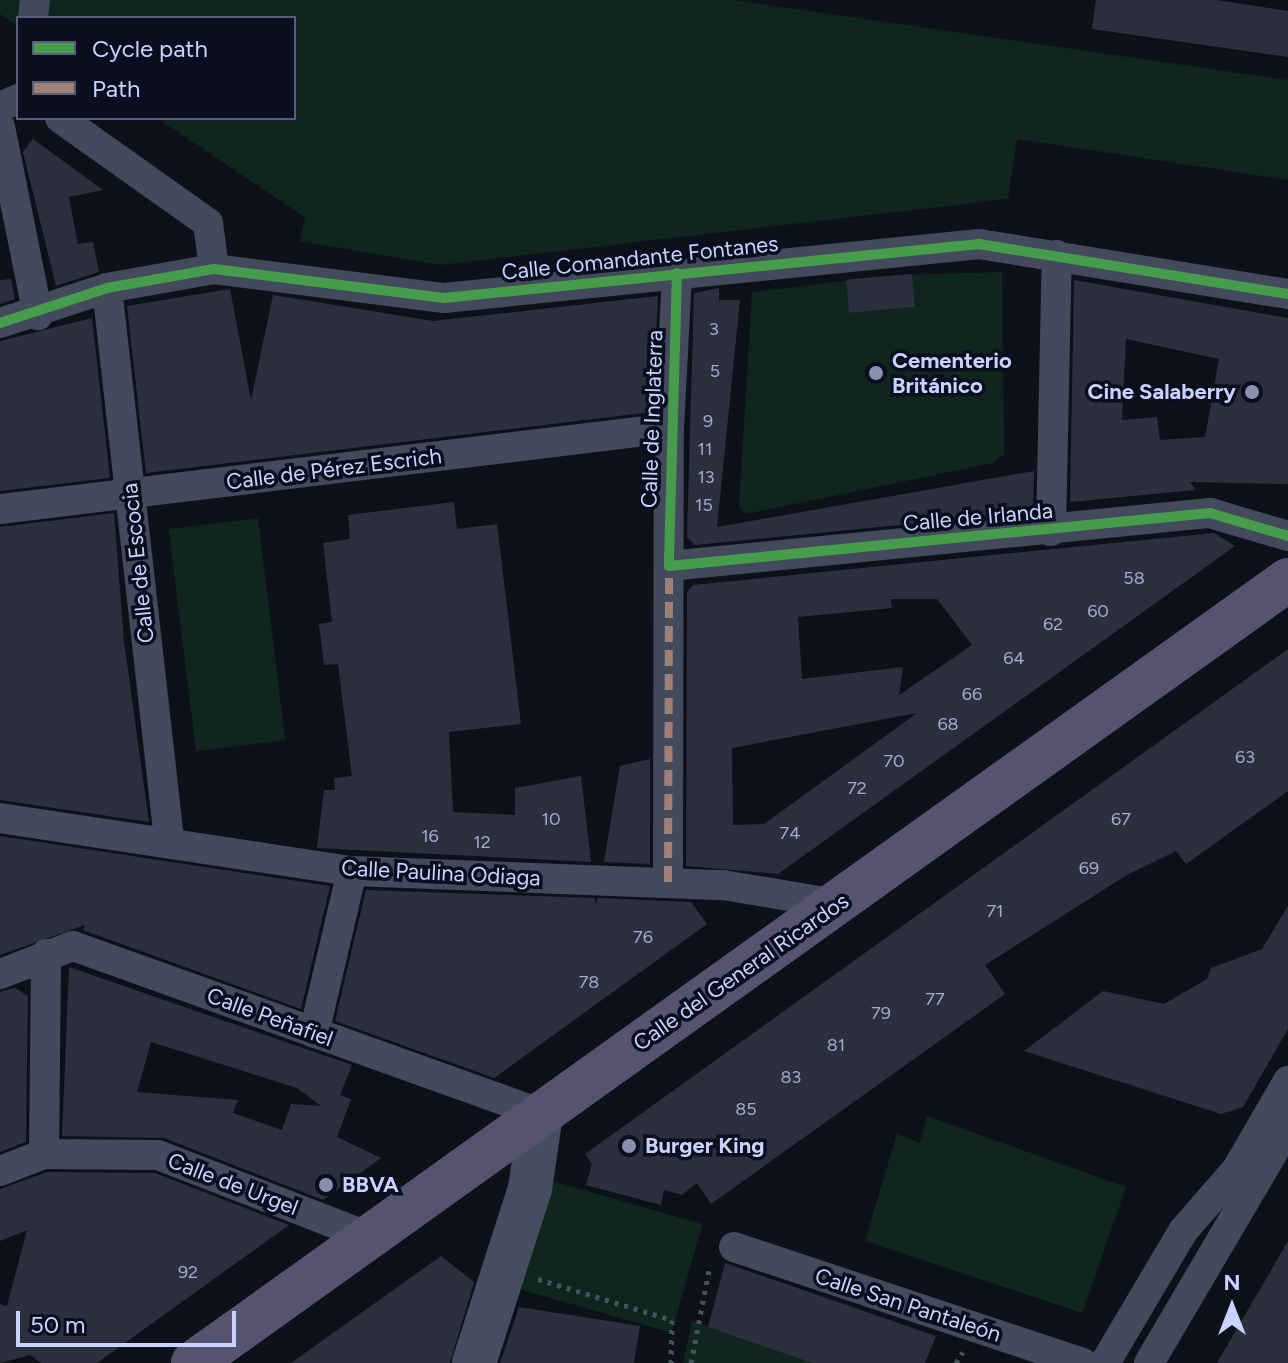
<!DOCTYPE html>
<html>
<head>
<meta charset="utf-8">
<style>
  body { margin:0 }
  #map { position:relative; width:1288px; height:1363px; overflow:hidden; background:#0f111a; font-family:Figtree,sans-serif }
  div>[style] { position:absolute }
  .green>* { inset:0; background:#0e261e; transform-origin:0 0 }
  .building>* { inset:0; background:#2c2f3e; transform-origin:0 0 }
  .path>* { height:5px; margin-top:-2.5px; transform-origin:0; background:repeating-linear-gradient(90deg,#41555a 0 4px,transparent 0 10px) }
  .street>* { height:30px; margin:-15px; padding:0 15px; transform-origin:15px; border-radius:15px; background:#434a5b }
  .secondary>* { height:44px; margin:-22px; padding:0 22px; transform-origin:22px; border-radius:22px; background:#464d61 }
  .primary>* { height:44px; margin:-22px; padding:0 22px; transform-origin:22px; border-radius:22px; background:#555370 }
  .quiet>* { height:8px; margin-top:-4px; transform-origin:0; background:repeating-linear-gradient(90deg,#9e8076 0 16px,transparent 0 24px) }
  .cycleway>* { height:10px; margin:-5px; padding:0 5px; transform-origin:5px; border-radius:5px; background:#469c4c }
  .dots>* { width:22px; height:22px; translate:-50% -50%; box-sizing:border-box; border:4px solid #0b0e1e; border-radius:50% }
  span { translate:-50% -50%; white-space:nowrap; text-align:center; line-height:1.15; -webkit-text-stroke:7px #0b0e1e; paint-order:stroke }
  .number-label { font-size:18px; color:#a2aacf }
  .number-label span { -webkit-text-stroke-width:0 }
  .street-label { font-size:22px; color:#c9d3ff }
  .poi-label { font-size:22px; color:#c9d3ff; font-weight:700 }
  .left { translate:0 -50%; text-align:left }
  .right { translate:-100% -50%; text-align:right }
  .legend { position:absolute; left:16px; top:16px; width:280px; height:104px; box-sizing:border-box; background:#0b0e1e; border:2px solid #575d78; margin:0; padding:10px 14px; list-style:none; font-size:24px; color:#c9d3ff }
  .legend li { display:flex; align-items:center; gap:16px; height:40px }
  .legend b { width:40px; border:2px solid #575d78 }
  .north { position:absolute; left:1192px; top:1267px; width:80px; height:80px; -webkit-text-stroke:6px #0b0e1e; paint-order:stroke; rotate:0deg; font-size:22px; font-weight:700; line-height:32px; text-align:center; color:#c9d3ff }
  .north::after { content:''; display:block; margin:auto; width:28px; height:36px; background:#c9d3ff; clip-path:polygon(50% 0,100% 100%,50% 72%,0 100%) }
  .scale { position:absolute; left:16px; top:1311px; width:220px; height:36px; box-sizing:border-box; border:4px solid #c9d3ff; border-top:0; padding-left:10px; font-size:24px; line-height:28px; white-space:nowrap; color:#c9d3ff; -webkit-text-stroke:6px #0b0e1e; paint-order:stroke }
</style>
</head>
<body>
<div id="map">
  <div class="green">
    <div style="clip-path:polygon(0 0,733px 0,1288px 80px,1288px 180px,1017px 139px,1008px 199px,440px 265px,300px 241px,305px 217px,157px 118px,294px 118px,294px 18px,18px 18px,18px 26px,0 14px)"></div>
    <div style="clip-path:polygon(1002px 272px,1004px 454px,993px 463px,746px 514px,739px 507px,752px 292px,894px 275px)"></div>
    <div style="left:258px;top:518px;width:224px;height:90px;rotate:83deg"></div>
    <div style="clip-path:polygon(927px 1116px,1126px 1187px,1082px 1313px,865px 1241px,897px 1133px,920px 1143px)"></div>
    <div style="left:545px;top:1179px;width:164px;height:113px;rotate:16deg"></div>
    <div style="clip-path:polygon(692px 1321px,812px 1363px,683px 1363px)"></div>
  </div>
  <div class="building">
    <div style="clip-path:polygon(1096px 0,1216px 0,1288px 11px,1288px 57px,1092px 29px)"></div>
    <div style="clip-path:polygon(33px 139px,103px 190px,69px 197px,78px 244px,93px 242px,99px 272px,56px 286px,23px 152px)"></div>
    <div style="left:912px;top:274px;width:33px;height:66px;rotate:85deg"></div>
    <div style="clip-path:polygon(11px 279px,15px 299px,0 304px,0 280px)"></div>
    <div style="clip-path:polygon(evenodd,1074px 280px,1288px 318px,1288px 484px,1190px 482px,1196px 490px,1070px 502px,1074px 280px,1126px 339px,1219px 359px,1205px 437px,1160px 440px,1157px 417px,1122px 420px,1126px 339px)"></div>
    <div style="clip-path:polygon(719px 288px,719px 300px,740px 300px,717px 527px,1034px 471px,1033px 512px,695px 545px,687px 537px,694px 293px)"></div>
    <div style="clip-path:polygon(230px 289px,251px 400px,273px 295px,433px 321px,658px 296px,652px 412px,146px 473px,127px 306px)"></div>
    <div style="clip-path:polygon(92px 318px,110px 478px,0 491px,0 341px)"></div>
    <div style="clip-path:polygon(454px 502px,457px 529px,497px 524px,521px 724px,449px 732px,453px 812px,515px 815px,515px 788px,581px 776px,591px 862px,317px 848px,324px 790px,335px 790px,334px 778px,352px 776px,338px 664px,324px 665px,319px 624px,332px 622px,323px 543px,350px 539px,348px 515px)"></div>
    <div style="clip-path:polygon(114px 513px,124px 642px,149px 822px,0 800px,0 527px)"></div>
    <div style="clip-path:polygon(evenodd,1214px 533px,1235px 546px,778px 874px,686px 866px,687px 592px,693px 585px,1214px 533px,891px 599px,937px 599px,972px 645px,899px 695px,903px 667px,802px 679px,798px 617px,892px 608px,891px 599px,1214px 533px,917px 713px,764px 824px,733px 825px,732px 748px,917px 713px)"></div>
    <div style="clip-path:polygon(1288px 649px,1288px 791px,1186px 864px,1176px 851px,1127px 875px,985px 965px,1005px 994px,711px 1204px,697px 1183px,682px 1195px,664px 1190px,661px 1205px,586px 1185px,592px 1164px,585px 1154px)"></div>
    <div style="clip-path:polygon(650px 759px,650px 864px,604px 862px,620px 766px)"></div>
    <div style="clip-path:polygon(0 836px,330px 886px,301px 1009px,83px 930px,85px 925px,0 955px)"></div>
    <div style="clip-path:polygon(366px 890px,595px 898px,595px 904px,598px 898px,691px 902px,707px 924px,494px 1078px,335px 1021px)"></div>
    <div style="clip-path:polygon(1288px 906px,1288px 1029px,1243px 1107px,1221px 1114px,1024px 1051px,1103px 991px,1164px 1004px,1207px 979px,1211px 968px,1262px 949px)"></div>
    <div style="clip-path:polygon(evenodd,69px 967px,352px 1065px,340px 1095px,351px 1099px,337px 1137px,381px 1158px,323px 1200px,164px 1138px,62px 1136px,69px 967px,151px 1042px,297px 1088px,321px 1106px,291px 1104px,282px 1130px,233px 1113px,238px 1100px,137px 1092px,151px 1042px)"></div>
    <div style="clip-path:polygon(15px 988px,28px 996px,26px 1142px,0 1152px,0 992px)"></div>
    <div style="clip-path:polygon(47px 1172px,155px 1173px,289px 1225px,97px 1363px,41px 1363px,30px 1355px,0 1363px,0 1304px,7px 1306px,27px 1230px,0 1241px,0 1189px)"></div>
    <div style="clip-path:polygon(1288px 1241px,1288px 1363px,1217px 1363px)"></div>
    <div style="clip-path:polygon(441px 1256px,474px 1282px,450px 1363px,291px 1363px)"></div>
    <div style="clip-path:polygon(725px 1263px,936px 1336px,925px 1363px,812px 1363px,708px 1327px)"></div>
    <div style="clip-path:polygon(519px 1307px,640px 1326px,634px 1363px,500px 1363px)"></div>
  </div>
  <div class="path">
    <div style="left:538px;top:1279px;width:140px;rotate:17deg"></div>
    <div style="left:672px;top:1320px;width:43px;rotate:91.3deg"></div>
    <div style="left:691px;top:1363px;width:100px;rotate:-79deg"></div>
    <div style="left:956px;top:1363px;width:13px;rotate:-58deg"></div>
  </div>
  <div class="street">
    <div style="left:33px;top:18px;width:18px;rotate:-84deg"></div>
    <div style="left:0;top:107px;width:20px;rotate:-24deg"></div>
    <div style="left:60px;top:118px;width:181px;rotate:35.4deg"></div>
    <div style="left:208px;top:223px;width:46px;rotate:82.6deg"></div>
    <div style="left:0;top:127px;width:192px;rotate:78.6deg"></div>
    <div style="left:107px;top:288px;width:554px;rotate:83.58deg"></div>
    <div style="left:0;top:323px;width:113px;rotate:-18.1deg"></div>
    <div style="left:107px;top:288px;width:109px;rotate:-10.1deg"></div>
    <div style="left:214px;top:269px;width:232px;rotate:7.2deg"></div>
    <div style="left:444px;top:298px;width:538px;rotate:-5.76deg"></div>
    <div style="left:979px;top:244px;width:313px;rotate:9.2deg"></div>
    <div style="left:0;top:509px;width:674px;rotate:-6.9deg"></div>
    <div style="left:1051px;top:531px;width:276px;rotate:-88.8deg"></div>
    <div style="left:669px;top:566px;width:544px;rotate:-5.6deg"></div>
    <div style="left:1210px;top:513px;width:81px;rotate:16.4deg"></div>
    <div style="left:0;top:818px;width:356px;rotate:8.6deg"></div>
    <div style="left:352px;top:871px;width:371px;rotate:2.2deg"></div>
    <div style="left:723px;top:885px;width:115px;rotate:9.5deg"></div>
    <div style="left:668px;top:882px;width:454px;rotate:-89.9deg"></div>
    <div style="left:669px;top:428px;width:155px;rotate:-87deg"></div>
    <div style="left:0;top:974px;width:78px;rotate:-21deg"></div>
    <div style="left:73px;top:946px;width:497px;rotate:19.7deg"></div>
    <div style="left:314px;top:1033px;width:166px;rotate:-76.8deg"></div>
    <div style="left:44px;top:1154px;width:200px;rotate:-89.4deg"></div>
    <div style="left:0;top:1171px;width:47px;rotate:-21.1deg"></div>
    <div style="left:44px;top:1154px;width:114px;rotate:0.5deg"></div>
    <div style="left:158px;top:1155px;width:226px;rotate:21.2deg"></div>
    <div style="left:734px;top:1247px;width:367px;rotate:18.4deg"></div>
    <div style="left:1105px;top:1363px;width:153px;rotate:-59.4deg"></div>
    <div style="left:1183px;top:1231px;width:82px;rotate:-48.9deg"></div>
    <div style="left:1237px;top:1169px;width:102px;rotate:-59.9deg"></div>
    <div style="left:1149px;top:1363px;width:274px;rotate:-59.5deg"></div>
  </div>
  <div class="secondary">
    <div style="left:474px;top:1363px;width:183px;rotate:-72.2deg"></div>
    <div style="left:530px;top:1189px;width:76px;rotate:-81.7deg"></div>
  </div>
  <div class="primary">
    <div style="left:193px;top:1363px;width:1346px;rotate:-35.57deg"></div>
  </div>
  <div class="quiet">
    <div style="left:668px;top:882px;width:316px;rotate:-89.8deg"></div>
  </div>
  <div class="cycleway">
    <div style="left:677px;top:273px;width:293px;rotate:91.6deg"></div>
    <div style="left:669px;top:566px;width:544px;rotate:-5.6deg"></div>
    <div style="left:1210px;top:513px;width:81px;rotate:16.4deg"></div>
    <div style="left:0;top:323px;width:113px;rotate:-18.1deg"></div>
    <div style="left:107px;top:288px;width:109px;rotate:-10.1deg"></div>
    <div style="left:214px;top:269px;width:232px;rotate:7.2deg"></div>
    <div style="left:444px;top:298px;width:538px;rotate:-5.76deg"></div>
    <div style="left:979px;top:244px;width:313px;rotate:9.2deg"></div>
  </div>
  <div class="dots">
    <div style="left:876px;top:373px;background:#888faf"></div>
    <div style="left:1252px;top:392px;background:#888faf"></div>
    <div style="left:629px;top:1146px;background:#888faf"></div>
    <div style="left:326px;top:1185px;background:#888faf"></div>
  </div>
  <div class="number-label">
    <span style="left:714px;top:329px">3</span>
    <span style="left:715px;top:371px">5</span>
    <span style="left:708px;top:421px">9</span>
    <span style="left:705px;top:449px">11</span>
    <span style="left:706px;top:477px">13</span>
    <span style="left:704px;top:505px">15</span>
    <span style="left:1134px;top:578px">58</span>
    <span style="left:1098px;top:611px">60</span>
    <span style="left:1053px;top:624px">62</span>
    <span style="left:1014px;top:658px">64</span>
    <span style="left:972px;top:694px">66</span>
    <span style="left:948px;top:724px">68</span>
    <span style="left:1245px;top:757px">63</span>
    <span style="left:894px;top:761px">70</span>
    <span style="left:857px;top:788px">72</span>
    <span style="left:551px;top:819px">10</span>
    <span style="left:1121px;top:819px">67</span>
    <span style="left:790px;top:833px">74</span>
    <span style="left:430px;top:836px">16</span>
    <span style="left:482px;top:842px">12</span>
    <span style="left:1089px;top:868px">69</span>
    <span style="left:995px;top:911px">71</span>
    <span style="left:643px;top:937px">76</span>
    <span style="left:589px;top:982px">78</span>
    <span style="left:935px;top:999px">77</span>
    <span style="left:881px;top:1013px">79</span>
    <span style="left:836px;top:1045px">81</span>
    <span style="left:791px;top:1077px">83</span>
    <span style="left:746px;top:1109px">85</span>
    <span style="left:188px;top:1272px">92</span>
  </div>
  <div class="street-label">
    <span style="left:640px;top:258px;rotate:-6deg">Calle Comandante Fontanes</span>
    <span style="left:652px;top:419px;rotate:-88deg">Calle de Inglaterra</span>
    <span style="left:334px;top:469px;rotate:-7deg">Calle de Pérez Escrich</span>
    <span style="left:978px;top:517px;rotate:-5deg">Calle de Irlanda</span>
    <span style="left:138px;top:563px;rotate:-96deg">Calle de Escocia</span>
    <span style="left:441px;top:873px;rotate:3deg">Calle Paulina Odiaga</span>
    <span style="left:741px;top:972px;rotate:-35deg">Calle del General Ricardos</span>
    <span style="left:270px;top:1017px;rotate:20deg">Calle Peñafiel</span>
    <span style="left:233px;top:1184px;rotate:21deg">Calle de Urgel</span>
    <span style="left:908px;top:1305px;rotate:18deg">Calle San Pantaleón</span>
  </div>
  <div class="poi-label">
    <span class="left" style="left:892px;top:373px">Cementerio<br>Británico</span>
    <span class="right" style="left:1236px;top:392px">Cine Salaberry</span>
    <span class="left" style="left:645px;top:1146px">Burger King</span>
    <span class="left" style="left:342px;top:1185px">BBVA</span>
  </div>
  <ul class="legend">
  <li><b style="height:10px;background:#469c4c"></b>Cycle path</li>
  <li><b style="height:10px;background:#9e8076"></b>Path</li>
  </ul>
  <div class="north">N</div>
  <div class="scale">50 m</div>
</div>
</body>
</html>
